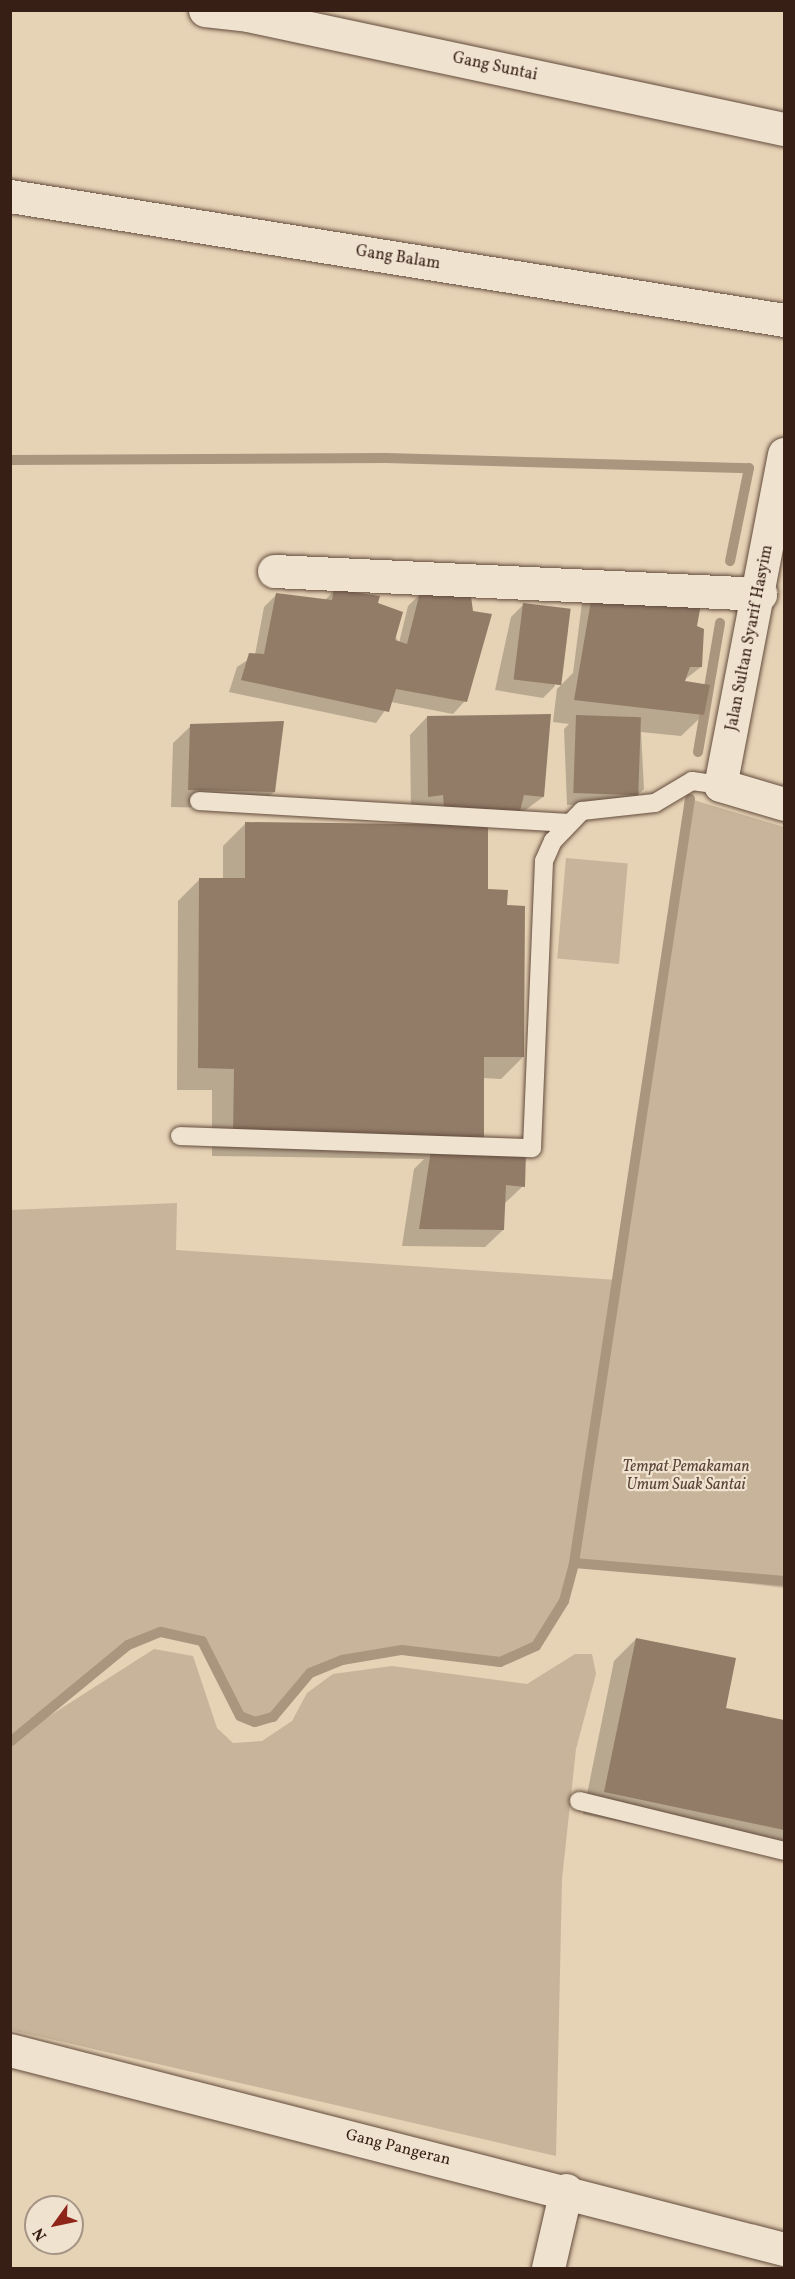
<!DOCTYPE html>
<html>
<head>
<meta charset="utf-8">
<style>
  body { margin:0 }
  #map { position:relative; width:795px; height:2279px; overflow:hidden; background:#e6d2b5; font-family:Vollkorn,serif }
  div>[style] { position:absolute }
  .green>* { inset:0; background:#c8b49a; transform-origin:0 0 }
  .shadow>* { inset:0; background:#0003 }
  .stream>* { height:10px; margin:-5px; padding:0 5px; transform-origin:5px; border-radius:5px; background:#aa957f }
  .building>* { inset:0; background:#927c68; transform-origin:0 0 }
  .roads { filter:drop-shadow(0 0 2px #634c3d) drop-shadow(0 0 2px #634c3d) }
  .lane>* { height:18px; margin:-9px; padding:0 9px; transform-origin:9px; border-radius:9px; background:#efe2cf }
  .street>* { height:33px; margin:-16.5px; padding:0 16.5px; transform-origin:16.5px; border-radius:16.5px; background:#efe2cf }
  .secondary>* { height:33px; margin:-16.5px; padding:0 16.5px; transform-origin:16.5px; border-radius:16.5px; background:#efe2cf }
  span { translate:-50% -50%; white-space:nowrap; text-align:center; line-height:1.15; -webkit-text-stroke:4.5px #efe2cf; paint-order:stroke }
  .street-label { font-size:16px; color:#371f15 }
  .park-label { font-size:16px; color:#5b4436; font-style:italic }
  .frame { position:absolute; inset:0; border:12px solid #371f15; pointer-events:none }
  .north { position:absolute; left:24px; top:2195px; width:60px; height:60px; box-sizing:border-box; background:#efe2cf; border:2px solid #a59485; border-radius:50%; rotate:237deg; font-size:16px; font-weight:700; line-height:24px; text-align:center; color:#371f15 }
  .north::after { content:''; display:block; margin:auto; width:21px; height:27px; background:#8f2418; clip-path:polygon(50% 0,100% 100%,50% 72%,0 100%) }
</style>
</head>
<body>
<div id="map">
  <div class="green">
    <div style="clip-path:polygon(690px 799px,784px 827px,784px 1588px,575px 1563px,564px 1601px,536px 1646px,507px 1659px,402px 1650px,342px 1660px,310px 1673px,273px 1717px,255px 1722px,240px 1716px,202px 1641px,161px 1632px,128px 1645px,15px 1738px,154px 1649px,193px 1656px,217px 1728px,233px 1743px,262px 1741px,292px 1721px,307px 1693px,333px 1674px,392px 1666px,527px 1684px,575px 1654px,592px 1654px,596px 1674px,576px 1749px,562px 1879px,556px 2156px,11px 2030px,10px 1210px,177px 1203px,176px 1250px,617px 1280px)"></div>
    <div style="left:566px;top:858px;width:62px;height:101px;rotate:5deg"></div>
  </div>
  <div class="shadow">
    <div style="clip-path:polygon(334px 591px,377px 604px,399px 643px,408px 606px,420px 594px,465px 701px,453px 714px,391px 702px,376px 723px,229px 692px,237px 667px,255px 655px,264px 607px,277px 594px,325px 600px)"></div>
    <div style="clip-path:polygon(594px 591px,695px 627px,701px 667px,684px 680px,703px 715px,681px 736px,641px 732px,644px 789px,631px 801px,567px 805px,564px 729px,569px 724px,553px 722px,557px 689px,573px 673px,582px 603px)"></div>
    <div style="clip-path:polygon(523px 605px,555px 686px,543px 698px,495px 690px,511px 617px)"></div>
    <div style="clip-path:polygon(427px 717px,543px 797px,501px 828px,487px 827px,487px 891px,506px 907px,523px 1057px,501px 1079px,483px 1078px,483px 1137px,523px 1186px,504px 1204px,503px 1230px,485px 1247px,402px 1246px,414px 1169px,424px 1159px,212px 1156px,212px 1090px,177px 1090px,178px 901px,200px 879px,223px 880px,223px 846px,245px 824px,427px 826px,426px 812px,411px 814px,410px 735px)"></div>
    <div style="clip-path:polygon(191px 726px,274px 792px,256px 809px,171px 807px,173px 743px)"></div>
    <div style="clip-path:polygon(636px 1639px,724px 1709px,784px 1722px,784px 1856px,583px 1814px,614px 1661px)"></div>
  </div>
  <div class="stream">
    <div style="left:10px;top:460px;width:376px;rotate:-0.3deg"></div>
    <div style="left:386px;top:458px;width:363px;rotate:1.6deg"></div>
    <div style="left:749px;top:468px;width:95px;rotate:101.5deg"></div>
    <div style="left:698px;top:752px;width:131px;rotate:-80.3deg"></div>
    <div style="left:574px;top:1563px;width:773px;rotate:-81.37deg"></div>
    <div style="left:10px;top:1742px;width:153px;rotate:-39.4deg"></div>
    <div style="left:128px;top:1645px;width:35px;rotate:-22deg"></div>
    <div style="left:161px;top:1632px;width:42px;rotate:12.4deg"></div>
    <div style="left:202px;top:1641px;width:84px;rotate:63.1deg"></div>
    <div style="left:240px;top:1716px;width:16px;rotate:22deg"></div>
    <div style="left:255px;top:1722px;width:19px;rotate:-16deg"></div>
    <div style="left:273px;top:1717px;width:57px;rotate:-49.9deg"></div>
    <div style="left:310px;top:1673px;width:35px;rotate:-22deg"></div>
    <div style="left:342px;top:1660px;width:61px;rotate:-9.5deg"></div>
    <div style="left:402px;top:1650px;width:99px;rotate:7deg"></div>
    <div style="left:500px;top:1662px;width:39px;rotate:-24deg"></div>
    <div style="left:536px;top:1646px;width:53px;rotate:-58.1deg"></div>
    <div style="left:564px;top:1601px;width:39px;rotate:-75deg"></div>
    <div style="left:574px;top:1563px;width:211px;rotate:4.9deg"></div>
  </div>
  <div class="building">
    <div style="clip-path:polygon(334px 589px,380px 596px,378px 603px,403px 612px,395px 640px,407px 644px,420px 592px,471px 596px,473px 611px,492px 614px,467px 702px,396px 689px,389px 712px,241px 680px,249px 653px,264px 654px,276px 593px,332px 600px)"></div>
    <div style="clip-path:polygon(593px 589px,701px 604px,697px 626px,704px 629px,702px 667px,690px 667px,685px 681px,710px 685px,704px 715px,574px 700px)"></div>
    <div style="left:523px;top:603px;width:48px;height:77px;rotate:7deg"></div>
    <div style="clip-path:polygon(551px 714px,544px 797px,524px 795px,520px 811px,444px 807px,443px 795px,428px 797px,427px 716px)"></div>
    <div style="left:576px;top:715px;width:65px;height:78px;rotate:2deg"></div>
    <div style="clip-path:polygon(284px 721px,275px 792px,188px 790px,190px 724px)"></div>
    <div style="clip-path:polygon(245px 822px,488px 825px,488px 889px,508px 890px,507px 905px,525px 906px,524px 1057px,484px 1057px,484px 1138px,233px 1135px,234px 1069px,198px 1068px,199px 878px,245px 878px)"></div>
    <div style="clip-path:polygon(431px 1150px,526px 1152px,525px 1187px,506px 1185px,504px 1230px,419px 1229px)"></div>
    <div style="clip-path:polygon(636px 1638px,736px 1658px,726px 1708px,784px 1720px,784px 1830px,604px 1792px)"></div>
  </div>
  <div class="roads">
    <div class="lane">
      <div style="left:199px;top:801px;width:370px;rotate:3.4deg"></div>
      <div style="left:180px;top:1136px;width:352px;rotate:2deg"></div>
      <div style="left:532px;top:1148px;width:287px;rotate:-87.6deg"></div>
      <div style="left:544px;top:861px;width:22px;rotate:-66deg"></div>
      <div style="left:553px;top:841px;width:42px;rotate:-46deg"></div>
      <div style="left:582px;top:811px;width:73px;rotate:-6.3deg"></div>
      <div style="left:655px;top:803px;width:43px;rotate:-30.7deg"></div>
      <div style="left:692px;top:781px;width:28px;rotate:8deg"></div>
      <div style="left:579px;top:1801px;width:211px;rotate:13.7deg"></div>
    </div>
    <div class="street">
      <div style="left:205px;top:10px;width:43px;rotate:6.6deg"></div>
      <div style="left:248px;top:15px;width:548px;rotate:12.01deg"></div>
      <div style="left:10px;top:196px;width:784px;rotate:9.1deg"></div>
      <div style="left:274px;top:571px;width:487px;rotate:2.7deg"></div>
      <div style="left:10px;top:2050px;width:799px;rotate:14.42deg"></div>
      <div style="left:548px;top:2268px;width:80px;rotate:-77deg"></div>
    </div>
    <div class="secondary">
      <div style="left:784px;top:454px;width:337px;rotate:100.9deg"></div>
      <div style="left:720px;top:785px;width:67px;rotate:16.5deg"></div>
    </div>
  </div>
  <div class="street-label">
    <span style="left:495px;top:67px;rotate:12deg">Gang Suntai</span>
    <span style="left:398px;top:258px;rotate:9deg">Gang Balam</span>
    <span style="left:750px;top:638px;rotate:-79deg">Jalan Sultan Syarif Hasyim</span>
    <span style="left:398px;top:2148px;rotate:14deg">Gang Pangeran</span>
  </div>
  <div class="park-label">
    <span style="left:686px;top:1476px">Tempat Pemakaman<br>Umum Suak Santai</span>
  </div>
  <div class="frame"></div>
  <div class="north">N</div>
</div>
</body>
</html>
